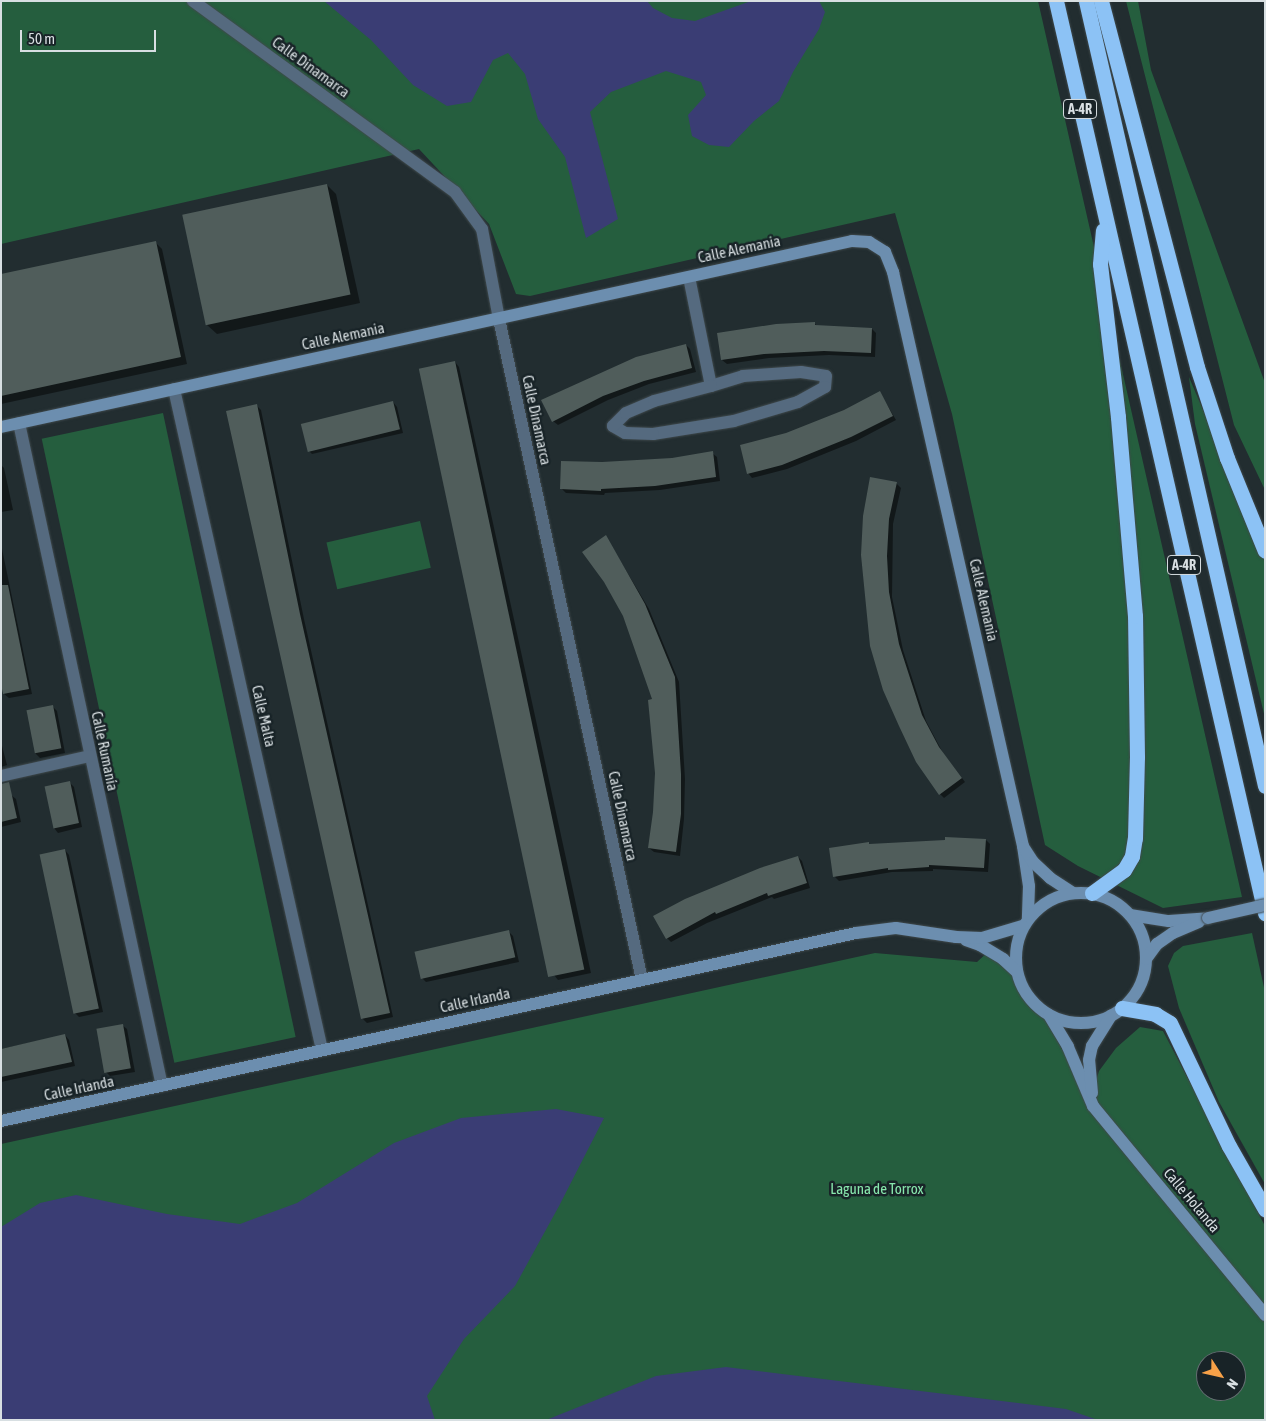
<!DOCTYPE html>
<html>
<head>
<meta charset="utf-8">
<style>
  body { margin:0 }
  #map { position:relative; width:1266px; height:1421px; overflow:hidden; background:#222d30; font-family:"Asap Condensed",sans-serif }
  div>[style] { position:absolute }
  .green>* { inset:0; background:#255e3e; transform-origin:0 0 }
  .water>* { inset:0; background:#3a3d74 }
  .shadow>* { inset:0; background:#0007 }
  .building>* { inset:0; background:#505d5b; transform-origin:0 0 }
  .roads { filter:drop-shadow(0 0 1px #3f494c) drop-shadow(0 0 1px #3f494c) }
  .street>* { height:12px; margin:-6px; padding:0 6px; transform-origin:6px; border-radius:6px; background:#556a7f }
  .secondary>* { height:12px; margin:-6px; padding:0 6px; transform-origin:6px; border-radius:6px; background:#6c8eaf }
  .secondary>.ring { margin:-6px; padding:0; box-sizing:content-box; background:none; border:12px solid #6c8eaf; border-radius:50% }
  .highway>* { height:15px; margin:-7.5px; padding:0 7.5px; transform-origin:7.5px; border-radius:7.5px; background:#8cc2f5 }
  .bridges { filter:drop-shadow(0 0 1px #3f494c) drop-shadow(0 0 1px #3f494c) }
  .secondary-bridge>* { height:12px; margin:-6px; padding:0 6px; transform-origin:6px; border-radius:6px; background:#6c8eaf }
  span { translate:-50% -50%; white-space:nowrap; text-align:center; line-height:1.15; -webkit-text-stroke:5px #182327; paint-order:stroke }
  .shield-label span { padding:1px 4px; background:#182327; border:1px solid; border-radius:4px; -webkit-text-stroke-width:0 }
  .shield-label { font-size:14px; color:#d8dfe2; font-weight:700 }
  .street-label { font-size:15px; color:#d8dfe2 }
  .park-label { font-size:15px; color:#88e7ad }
  .frame { position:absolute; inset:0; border:2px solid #d8dfe2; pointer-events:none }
  .north { position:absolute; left:1196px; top:1351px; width:50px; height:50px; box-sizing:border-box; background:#182327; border:1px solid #656e72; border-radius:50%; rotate:125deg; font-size:14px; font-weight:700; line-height:20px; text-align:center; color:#d8dfe2 }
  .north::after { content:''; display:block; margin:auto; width:18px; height:22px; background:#f7a148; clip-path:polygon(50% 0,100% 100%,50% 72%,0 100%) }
  .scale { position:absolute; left:20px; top:30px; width:136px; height:22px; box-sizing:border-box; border:2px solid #d8dfe2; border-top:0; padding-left:6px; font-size:15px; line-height:18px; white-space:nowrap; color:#d8dfe2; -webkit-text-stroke:4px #182327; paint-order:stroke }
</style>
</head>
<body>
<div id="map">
  <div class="green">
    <div style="clip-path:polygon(1px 1px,1038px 1px,1242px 897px,1163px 908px,1078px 866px,1045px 845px,952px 414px,895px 213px,530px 296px,516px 294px,489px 224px,419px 149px,1px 244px)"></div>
    <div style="clip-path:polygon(1126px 1px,1138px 1px,1151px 70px,1265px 383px,1265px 490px,1234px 425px)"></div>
    <div style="clip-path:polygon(1189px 377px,1265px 555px,1265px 718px,1195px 424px)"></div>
    <div style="left:163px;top:413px;width:638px;height:124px;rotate:78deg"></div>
    <div style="left:420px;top:521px;width:48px;height:96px;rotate:77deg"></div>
    <div style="clip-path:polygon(1252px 933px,1265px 992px,1265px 1184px,1219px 1102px,1179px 1008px,1168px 966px,1174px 953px,1183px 946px)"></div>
    <div style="clip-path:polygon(evenodd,990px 950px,1011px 968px,1033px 997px,1090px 1099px,1099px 1071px,1116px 1048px,1140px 1027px,1163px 1031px,1265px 1226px,1265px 1420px,1px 1420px,1px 1144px,875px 953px,977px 962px,990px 950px,1206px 1361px,1236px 1361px,1236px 1391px,1206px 1391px,1206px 1361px)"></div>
  </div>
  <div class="water">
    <div style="clip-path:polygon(324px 1px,647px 1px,653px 8px,672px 18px,695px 21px,751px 1px,819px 1px,825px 12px,819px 29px,793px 72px,779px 101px,754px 121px,729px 147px,709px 145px,692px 136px,688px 115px,706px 95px,701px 82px,666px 71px,611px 92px,590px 112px,618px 219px,586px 238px,565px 157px,538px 119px,525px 74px,508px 53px,493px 60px,471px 102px,447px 106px,413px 85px,371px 40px)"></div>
    <div style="clip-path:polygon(556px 1109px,604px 1118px,559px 1206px,515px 1286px,464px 1339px,427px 1396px,435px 1420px,1px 1420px,1px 1227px,40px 1203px,76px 1195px,167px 1214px,240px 1224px,297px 1203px,394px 1143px,461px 1118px)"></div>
    <div style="clip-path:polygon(726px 1367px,1066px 1409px,1098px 1420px,546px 1420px,656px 1376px)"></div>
  </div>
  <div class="shadow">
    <div style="clip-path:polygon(327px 185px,336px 194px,360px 303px,217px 334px,207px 325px)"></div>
    <div style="clip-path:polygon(155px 242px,162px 249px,187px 364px,1px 404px,1px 275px)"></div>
    <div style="clip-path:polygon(815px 324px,817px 326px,872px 329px,876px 333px,875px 357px,829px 355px,769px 358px,727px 364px,722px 360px)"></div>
    <div style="clip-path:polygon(686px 345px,690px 349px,696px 372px,649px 384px,608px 400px,558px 425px,553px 421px)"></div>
    <div style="clip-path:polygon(455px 362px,459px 367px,591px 973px,558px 980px,554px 975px)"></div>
    <div style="clip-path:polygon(880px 393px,896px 420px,856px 441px,787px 469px,752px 478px,748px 473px,786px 435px,844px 411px)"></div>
    <div style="clip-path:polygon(393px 402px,397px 407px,403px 433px,312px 454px,308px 450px)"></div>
    <div style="clip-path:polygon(257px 406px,261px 410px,304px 619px,393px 1017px,367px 1023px,362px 1018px)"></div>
    <div style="clip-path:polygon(712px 453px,717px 457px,720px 481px,660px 490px,605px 493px,604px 495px,566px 493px,561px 488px,672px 460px)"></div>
    <div style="clip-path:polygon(1px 465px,4px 468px,13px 510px,1px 512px)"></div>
    <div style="clip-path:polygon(896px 483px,901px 488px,893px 524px,892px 597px,903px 650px,926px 721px,943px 753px,965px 782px,944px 798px,940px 794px,863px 555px)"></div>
    <div style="clip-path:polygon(606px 537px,649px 609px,679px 682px,685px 779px,684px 819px,680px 856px,654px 852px,649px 848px,654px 812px,656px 773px,654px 700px)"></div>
    <div style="clip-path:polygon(1px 544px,32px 694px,9px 698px,4px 694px,1px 679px)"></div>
    <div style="clip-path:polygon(52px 706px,57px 711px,65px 753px,40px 758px,35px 753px)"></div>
    <div style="clip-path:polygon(1px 742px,7px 765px,1px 767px)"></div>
    <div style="clip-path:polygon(69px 782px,74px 787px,82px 827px,58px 833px,54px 828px)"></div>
    <div style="clip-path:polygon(11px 795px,16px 799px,21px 822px,1px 827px,1px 797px)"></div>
    <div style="clip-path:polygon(986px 840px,990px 844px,988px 872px,933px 869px,933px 871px,892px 872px,839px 881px,835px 877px,868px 843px,871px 846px)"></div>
    <div style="clip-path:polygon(65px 850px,69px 855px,103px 1012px,79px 1017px,75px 1013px)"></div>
    <div style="clip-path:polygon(798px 857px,802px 861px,810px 888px,774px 899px,772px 897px,707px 923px,671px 942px,667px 938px)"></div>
    <div style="clip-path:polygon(509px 932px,513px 936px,519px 962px,426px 982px,422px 978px)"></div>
    <div style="clip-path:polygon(122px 1025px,127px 1029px,135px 1072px,110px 1076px,106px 1072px)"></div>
    <div style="clip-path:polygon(65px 1035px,69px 1040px,75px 1066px,1px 1082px,1px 1049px)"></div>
  </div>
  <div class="building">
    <div style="left:327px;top:184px;width:113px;height:148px;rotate:78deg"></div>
    <div style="clip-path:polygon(156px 241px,181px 357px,1px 396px,1px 274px)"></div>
    <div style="clip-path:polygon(815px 322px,815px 325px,872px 328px,871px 353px,824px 351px,764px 354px,721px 360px,717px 333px,776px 324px)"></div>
    <div style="clip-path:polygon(686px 344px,692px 368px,644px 381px,603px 396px,552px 422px,541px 400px,636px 357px)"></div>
    <div style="left:455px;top:361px;width:622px;height:37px;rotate:78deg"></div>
    <div style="clip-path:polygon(880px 391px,893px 416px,851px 437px,782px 465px,747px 474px,740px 445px,786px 433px,844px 410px)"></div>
    <div style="left:393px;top:401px;width:29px;height:95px;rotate:76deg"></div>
    <div style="clip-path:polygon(257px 404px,300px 614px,390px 1013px,361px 1019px,226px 411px)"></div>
    <div style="clip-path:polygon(713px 451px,716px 477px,655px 486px,601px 489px,601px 491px,560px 489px,561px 461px,602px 462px,672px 458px)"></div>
    <div style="clip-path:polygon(870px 477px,897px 482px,889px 519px,887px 556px,889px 592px,899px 644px,922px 715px,939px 747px,962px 778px,939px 795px,916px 762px,899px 726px,883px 690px,870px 646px,861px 555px,863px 516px)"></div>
    <div style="clip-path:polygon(606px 535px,645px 604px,675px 677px,681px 774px,681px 814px,676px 852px,648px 848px,653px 812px,655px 773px,648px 700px,652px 699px,623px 616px,604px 582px,582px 552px)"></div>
    <div style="clip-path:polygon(1px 585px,8px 585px,29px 689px,3px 694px,1px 684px)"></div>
    <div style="left:53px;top:705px;width:44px;height:27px;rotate:79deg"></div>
    <div style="left:70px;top:781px;width:43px;height:26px;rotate:78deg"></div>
    <div style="clip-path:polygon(9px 782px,17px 818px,1px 822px,1px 784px)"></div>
    <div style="clip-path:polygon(945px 837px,986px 839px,984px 868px,929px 865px,929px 867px,888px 870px,888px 868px,833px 877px,829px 848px,869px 842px,869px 844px,945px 840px)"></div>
    <div style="left:65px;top:849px;width:163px;height:26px;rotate:78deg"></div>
    <div style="clip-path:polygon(798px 856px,807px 883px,768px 896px,767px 893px,716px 914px,715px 912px,666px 939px,653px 916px,685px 899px,760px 868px)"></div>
    <div style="left:509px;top:930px;width:28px;height:97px;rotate:77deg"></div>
    <div style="left:123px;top:1024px;width:45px;height:27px;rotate:80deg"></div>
    <div style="clip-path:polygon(65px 1034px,72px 1062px,1px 1077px,1px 1049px)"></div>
  </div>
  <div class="roads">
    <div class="street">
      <div style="left:193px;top:1px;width:324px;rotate:36.1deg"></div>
      <div style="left:455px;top:192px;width:46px;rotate:53.9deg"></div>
      <div style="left:482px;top:229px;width:92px;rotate:79.3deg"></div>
      <div style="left:499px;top:319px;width:676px;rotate:77.79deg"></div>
      <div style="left:689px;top:277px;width:111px;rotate:78.6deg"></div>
      <div style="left:711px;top:386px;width:34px;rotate:-17deg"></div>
      <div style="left:743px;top:376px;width:58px;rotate:-3.9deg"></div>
      <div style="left:801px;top:372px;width:25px;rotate:9deg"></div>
      <div style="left:826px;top:376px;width:11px;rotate:95deg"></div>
      <div style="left:825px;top:387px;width:31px;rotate:151deg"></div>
      <div style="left:798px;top:402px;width:67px;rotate:163.5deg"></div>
      <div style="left:734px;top:421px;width:82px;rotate:170.9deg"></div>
      <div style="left:653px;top:434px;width:28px;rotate:-178deg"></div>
      <div style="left:625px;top:433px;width:14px;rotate:-150deg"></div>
      <div style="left:613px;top:426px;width:18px;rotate:-45deg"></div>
      <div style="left:626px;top:413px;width:30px;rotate:-23deg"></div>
      <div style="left:654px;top:401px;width:59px;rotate:-14.7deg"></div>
      <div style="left:174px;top:389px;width:677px;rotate:77.38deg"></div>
      <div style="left:19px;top:423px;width:678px;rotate:77.83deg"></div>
      <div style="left:1px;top:776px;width:91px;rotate:-12.7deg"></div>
    </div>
    <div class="secondary">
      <div style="left:1px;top:427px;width:871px;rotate:-12.33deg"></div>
      <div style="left:852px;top:241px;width:17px;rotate:3deg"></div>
      <div style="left:869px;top:242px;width:19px;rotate:32deg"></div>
      <div style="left:885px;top:252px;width:22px;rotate:68deg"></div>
      <div style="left:893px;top:272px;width:589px;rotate:77.24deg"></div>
      <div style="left:1023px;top:846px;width:40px;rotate:81.5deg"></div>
      <div style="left:1029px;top:886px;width:32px;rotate:92deg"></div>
      <div style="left:1024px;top:848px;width:17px;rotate:57deg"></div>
      <div style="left:1033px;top:862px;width:23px;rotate:43deg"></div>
      <div style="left:1050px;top:878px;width:27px;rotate:33deg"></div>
      <div class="ring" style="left:1016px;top:893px;width:118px;height:118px"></div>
      <div style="left:1130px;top:915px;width:39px;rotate:9deg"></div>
      <div style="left:1169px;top:921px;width:39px;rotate:-4deg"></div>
      <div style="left:966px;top:940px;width:15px;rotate:20deg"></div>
      <div style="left:980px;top:945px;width:27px;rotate:31deg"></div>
      <div style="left:1003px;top:959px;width:19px;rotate:43deg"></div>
      <div style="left:1146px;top:959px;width:19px;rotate:-54deg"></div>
      <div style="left:1157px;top:944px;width:19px;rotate:-35deg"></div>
      <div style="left:1173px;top:933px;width:28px;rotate:-23deg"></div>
      <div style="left:1049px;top:1015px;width:37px;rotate:59deg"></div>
      <div style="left:1068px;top:1047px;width:64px;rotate:67deg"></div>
      <div style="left:1093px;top:1106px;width:271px;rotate:50.5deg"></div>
      <div style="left:1092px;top:1093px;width:33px;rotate:-95deg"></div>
      <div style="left:1089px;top:1060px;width:14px;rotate:-78deg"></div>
      <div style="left:1092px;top:1046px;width:36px;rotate:-58deg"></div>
      <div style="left:1px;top:1121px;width:875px;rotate:-12.4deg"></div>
      <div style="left:856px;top:933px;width:40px;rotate:-7.1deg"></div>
      <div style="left:896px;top:928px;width:61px;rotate:8.5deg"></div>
      <div style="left:956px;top:937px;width:26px;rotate:2deg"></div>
      <div style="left:982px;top:938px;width:42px;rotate:-16.7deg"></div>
    </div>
    <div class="highway">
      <div style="left:1056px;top:1px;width:936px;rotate:77.09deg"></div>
      <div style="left:1086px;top:1px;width:805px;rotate:77.15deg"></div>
      <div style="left:1101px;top:1px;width:378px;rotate:75.3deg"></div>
      <div style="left:1197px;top:367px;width:96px;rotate:71.8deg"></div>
      <div style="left:1227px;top:458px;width:100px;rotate:67.8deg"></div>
      <div style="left:1092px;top:893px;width:39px;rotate:-36deg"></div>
      <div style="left:1124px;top:870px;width:16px;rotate:-60deg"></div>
      <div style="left:1132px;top:856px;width:18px;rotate:-81deg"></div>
      <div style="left:1135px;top:838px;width:81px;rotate:-88.6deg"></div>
      <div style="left:1137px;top:757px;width:141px;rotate:-90.8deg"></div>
      <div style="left:1135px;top:616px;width:200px;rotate:-94.9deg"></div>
      <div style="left:1118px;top:417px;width:154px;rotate:-96.7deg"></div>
      <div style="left:1100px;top:264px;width:34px;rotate:-85deg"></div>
      <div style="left:1122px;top:1008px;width:34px;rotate:10deg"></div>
      <div style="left:1155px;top:1014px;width:17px;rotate:31deg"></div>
      <div style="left:1170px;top:1023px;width:136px;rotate:64.4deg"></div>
      <div style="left:1229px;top:1146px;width:73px;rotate:60.3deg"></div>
    </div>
  </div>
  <div class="bridges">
    <div class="secondary-bridge">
      <div style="left:1208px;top:918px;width:58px;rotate:-12.8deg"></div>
    </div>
  </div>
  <div class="shield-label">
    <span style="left:1080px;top:109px">A-4R</span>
    <span style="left:1184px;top:565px">A-4R</span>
  </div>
  <div class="street-label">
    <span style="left:311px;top:67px;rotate:36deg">Calle Dinamarca</span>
    <span style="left:739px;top:249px;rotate:-12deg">Calle Alemania</span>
    <span style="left:343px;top:336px;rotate:-12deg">Calle Alemania</span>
    <span style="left:537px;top:420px;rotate:78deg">Calle Dinamarca</span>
    <span style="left:984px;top:600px;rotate:77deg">Calle Alemania</span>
    <span style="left:264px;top:716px;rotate:77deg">Calle Malta</span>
    <span style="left:105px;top:751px;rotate:78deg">Calle Rumanía</span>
    <span style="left:623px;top:816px;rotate:78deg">Calle Dinamarca</span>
    <span style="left:475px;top:1000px;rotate:-12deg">Calle Irlanda</span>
    <span style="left:79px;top:1088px;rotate:-12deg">Calle Irlanda</span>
    <span style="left:1192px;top:1200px;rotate:50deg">Calle Holanda</span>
  </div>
  <div class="park-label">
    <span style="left:877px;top:1189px">Laguna de Torrox</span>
  </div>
  <div class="frame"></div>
  <div class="north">N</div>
  <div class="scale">50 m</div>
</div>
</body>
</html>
